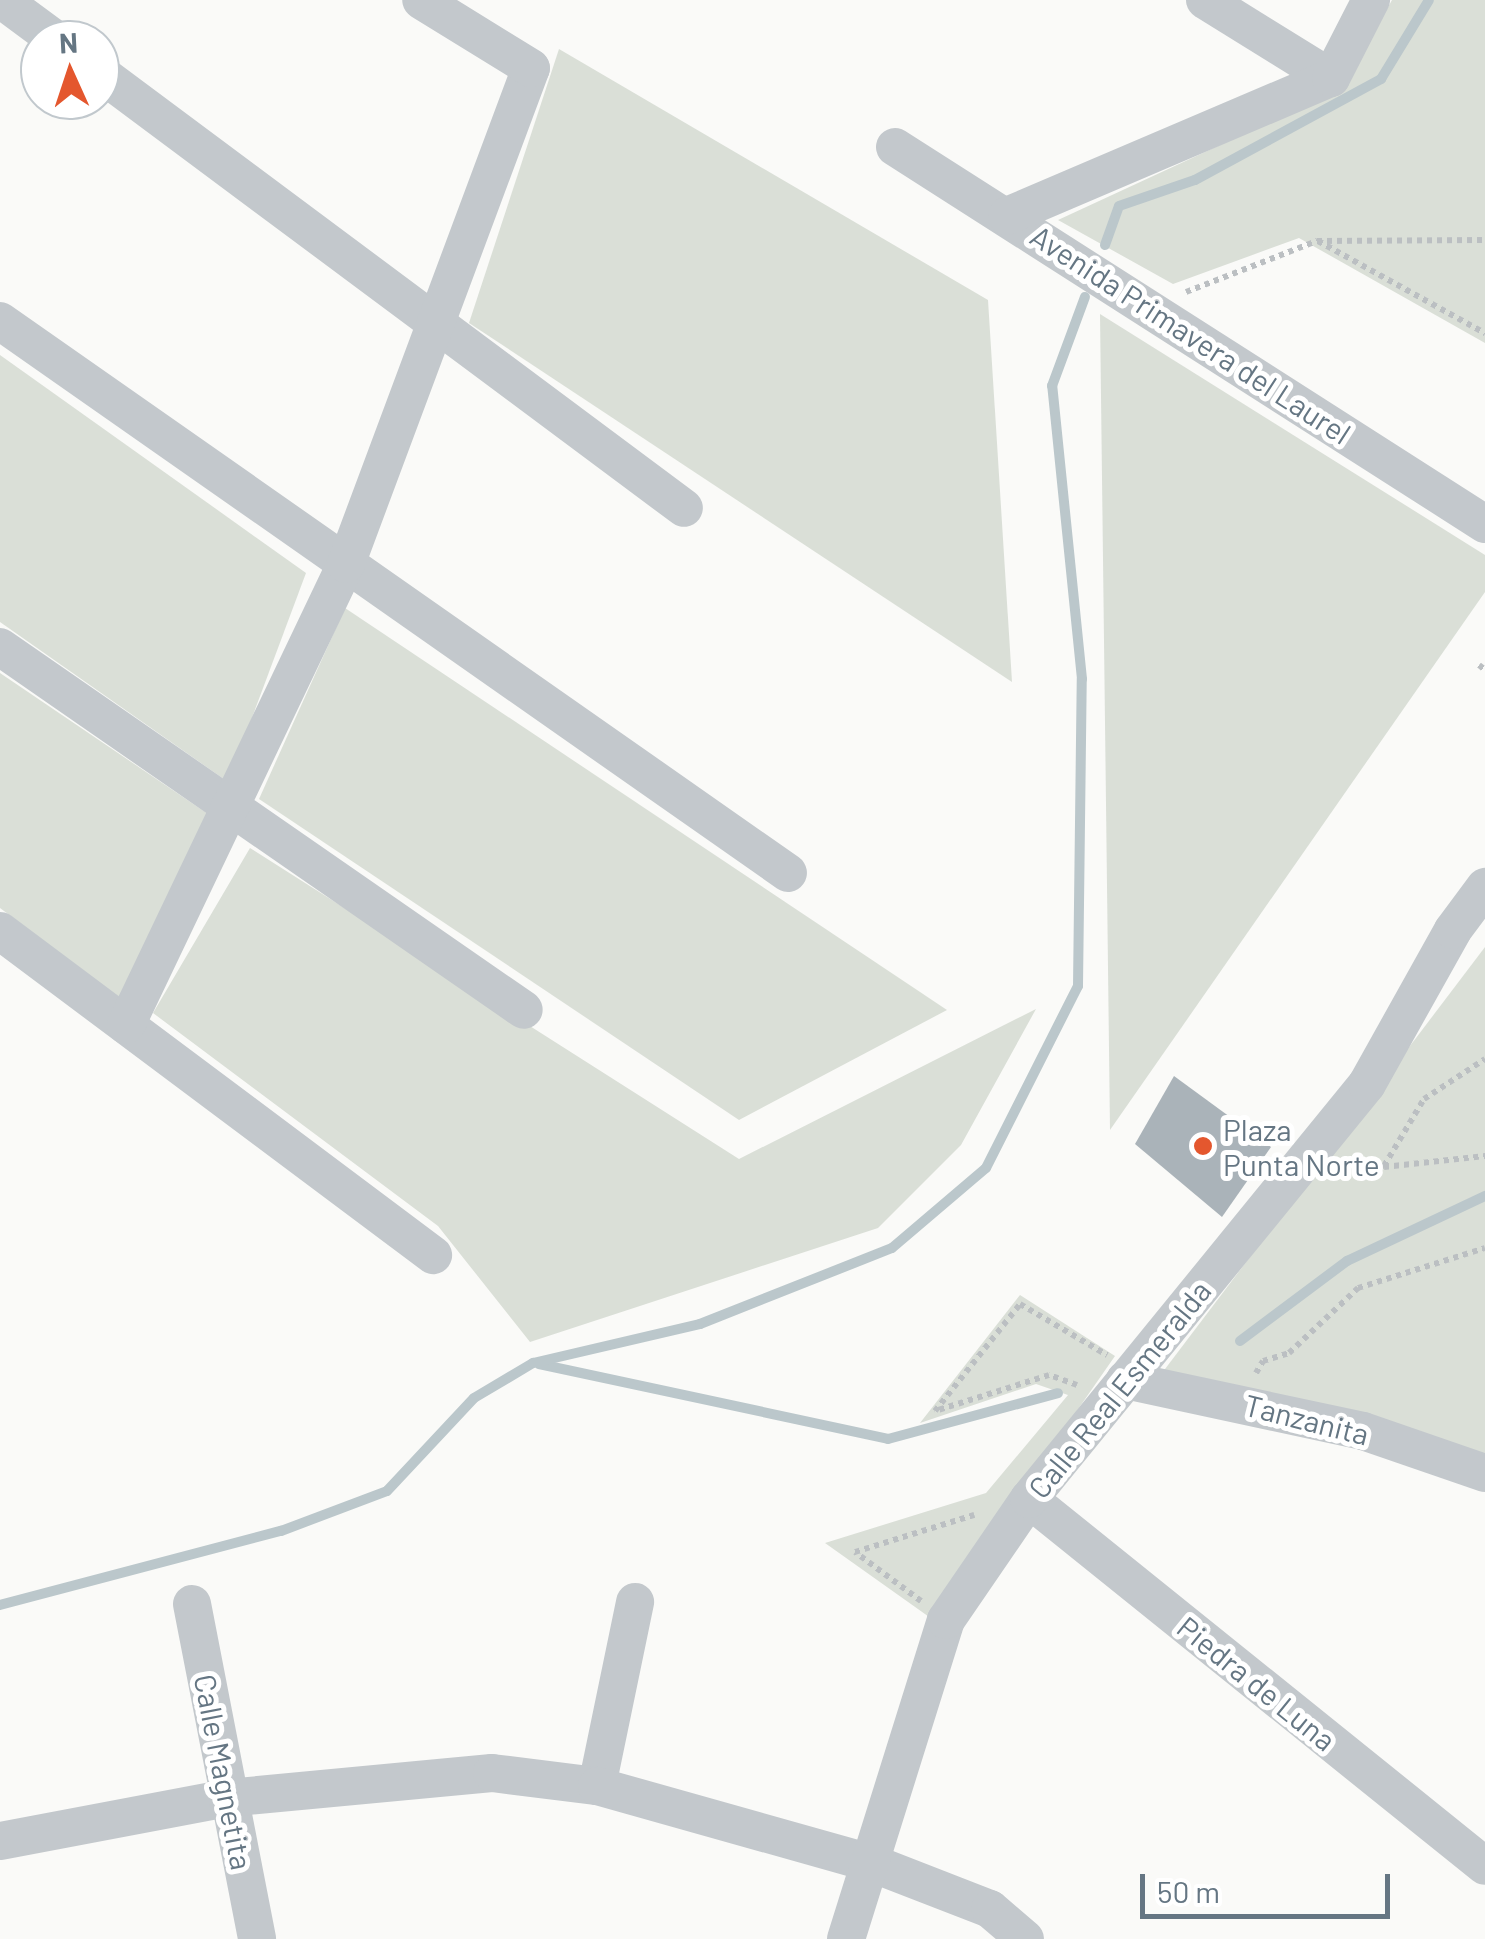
<!DOCTYPE html>
<html>
<head>
<meta charset="utf-8">
<style>
  body { margin:0 }
  #map { position:relative; width:1485px; height:1939px; overflow:hidden; background:#fafaf8; font-family:Barlow,sans-serif }
  div>[style] { position:absolute }
  .green>* { inset:0; background:#dadfd7 }
  .stream>* { height:10px; margin:-5px; padding:0 5px; transform-origin:5px; border-radius:5px; background:#bbc7cb }
  .building>* { inset:0; background:#aab3b9 }
  .path>* { height:6px; margin-top:-3px; transform-origin:0; background:repeating-linear-gradient(90deg,#bbbfc2 0 5px,transparent 0 10px) }
  .minor>* { height:38px; margin:-19px; padding:0 19px; transform-origin:19px; border-radius:19px; background:#c3c8cc }
  .dots>* { width:28px; height:28px; translate:-50% -50%; box-sizing:border-box; border:5px solid #fff; border-radius:50% }
  span { translate:-50% -50%; white-space:nowrap; text-align:center; line-height:1.15; -webkit-text-stroke:10px #fff; paint-order:stroke }
  .street-label { font-size:30px; color:#657683 }
  .poi-label { font-size:30px; color:#657683 }
  .left { translate:0 -50%; text-align:left }
  .north { position:absolute; left:20px; top:20px; width:100px; height:100px; box-sizing:border-box; background:#fff; border:2px solid #c1c8cd; border-radius:50%; rotate:357deg; font-size:28px; font-weight:700; line-height:40px; text-align:center; color:#657683 }
  .north::after { content:''; display:block; margin:auto; width:35px; height:45px; background:#e4572e; clip-path:polygon(50% 0,100% 100%,50% 72%,0 100%) }
  .scale { position:absolute; left:1140px; top:1874px; width:250px; height:45px; box-sizing:border-box; border:5px solid #657683; border-top:0; padding-left:12px; font-size:30px; line-height:35px; white-space:nowrap; color:#657683; -webkit-text-stroke:8px #fff; paint-order:stroke }
</style>
</head>
<body>
<div id="map">
  <div class="green">
    <div style="clip-path:polygon(1392px 0,1485px 0,1485px 343px,1299px 238px,1173px 284px,1058px 220px,1343px 88px)"></div>
    <div style="clip-path:polygon(559px 49px,988px 300px,1012px 682px,469px 323px)"></div>
    <div style="clip-path:polygon(1100px 314px,1485px 555px,1485px 592px,1110px 1130px)"></div>
    <div style="clip-path:polygon(0 355px,306px 573px,228px 782px,0 622px)"></div>
    <div style="clip-path:polygon(345px 608px,947px 1010px,739px 1120px,259px 799px)"></div>
    <div style="clip-path:polygon(0 673px,211px 816px,124px 1001px,0 908px)"></div>
    <div style="clip-path:polygon(250px 848px,739px 1159px,1036px 1009px,961px 1145px,878px 1228px,530px 1342px,438px 1226px,153px 1013px)"></div>
    <div style="clip-path:polygon(1485px 947px,1485px 1460px,1162px 1373px)"></div>
    <div style="clip-path:polygon(1020px 1295px,1115px 1356px,932px 1619px,825px 1543px,986px 1493px,1068px 1395px,1036px 1384px,920px 1423px)"></div>
  </div>
  <div class="stream">
    <div style="left:1105px;top:245px;width:41px;rotate:-70.3deg"></div>
    <div style="left:1119px;top:206px;width:80px;rotate:-18.9deg"></div>
    <div style="left:1195px;top:180px;width:212px;rotate:-28.5deg"></div>
    <div style="left:1381px;top:79px;width:92px;rotate:-58.7deg"></div>
    <div style="left:1240px;top:1341px;width:134px;rotate:-36.8deg"></div>
    <div style="left:1347px;top:1261px;width:153px;rotate:-25.2deg"></div>
    <div style="left:539px;top:1364px;width:357px;rotate:12.1deg"></div>
    <div style="left:888px;top:1439px;width:176px;rotate:-15.1deg"></div>
    <div style="left:0;top:1605px;width:291px;rotate:-14.8deg"></div>
    <div style="left:281px;top:1531px;width:113px;rotate:-20.7deg"></div>
    <div style="left:387px;top:1491px;width:127px;rotate:-46.9deg"></div>
    <div style="left:474px;top:1398px;width:69px;rotate:-30.7deg"></div>
    <div style="left:533px;top:1363px;width:171px;rotate:-13.1deg"></div>
    <div style="left:700px;top:1324px;width:206px;rotate:-21.6deg"></div>
    <div style="left:892px;top:1248px;width:123px;rotate:-40.4deg"></div>
    <div style="left:986px;top:1168px;width:204px;rotate:-63.2deg"></div>
    <div style="left:1078px;top:986px;width:307px;rotate:-89.3deg"></div>
    <div style="left:1082px;top:679px;width:295px;rotate:-95.8deg"></div>
    <div style="left:1052px;top:386px;width:95px;rotate:-69.7deg"></div>
  </div>
  <div class="building">
    <div style="clip-path:polygon(1174px 1076px,1271px 1147px,1222px 1217px,1135px 1144px)"></div>
  </div>
  <div class="path">
    <div style="left:1318px;top:241px;width:191px;rotate:28.9deg"></div>
    <div style="left:1186px;top:292px;width:141px;rotate:-21.3deg"></div>
    <div style="left:1317px;top:241px;width:168px;rotate:-0.3deg"></div>
    <div style="left:1479px;top:665px;width:8px;rotate:40deg"></div>
    <div style="left:1350px;top:1159px;width:35px;rotate:13deg"></div>
    <div style="left:1384px;top:1167px;width:102px;rotate:-6.2deg"></div>
    <div style="left:1384px;top:1166px;width:78px;rotate:-59.2deg"></div>
    <div style="left:1424px;top:1099px;width:73px;rotate:-33.3deg"></div>
    <div style="left:1256px;top:1373px;width:14px;rotate:-60deg"></div>
    <div style="left:1263px;top:1361px;width:27px;rotate:-17deg"></div>
    <div style="left:1289px;top:1353px;width:95px;rotate:-43.3deg"></div>
    <div style="left:1358px;top:1288px;width:133px;rotate:-17.5deg"></div>
    <div style="left:1077px;top:1385px;width:30px;rotate:-160deg"></div>
    <div style="left:1049px;top:1375px;width:120px;rotate:162.5deg"></div>
    <div style="left:935px;top:1411px;width:137px;rotate:-51.5deg"></div>
    <div style="left:1020px;top:1304px;width:101px;rotate:30.4deg"></div>
    <div style="left:921px;top:1601px;width:82px;rotate:-143.4deg"></div>
    <div style="left:855px;top:1552px;width:125px;rotate:-17.3deg"></div>
  </div>
  <div class="minor">
    <div style="left:2px;top:0;width:67px;rotate:36.5deg"></div>
    <div style="left:1205px;top:0;width:148px;rotate:31.8deg"></div>
    <div style="left:100px;top:73px;width:728px;rotate:36.68deg"></div>
    <div style="left:895px;top:147px;width:700px;rotate:32.58deg"></div>
    <div style="left:1007px;top:216px;width:352px;rotate:-23.1deg"></div>
    <div style="left:1331px;top:78px;width:88px;rotate:-62.9deg"></div>
    <div style="left:0;top:321px;width:962px;rotate:35.01deg"></div>
    <div style="left:0;top:647px;width:637px;rotate:34.71deg"></div>
    <div style="left:0;top:931px;width:541px;rotate:36.81deg"></div>
    <div style="left:126px;top:1025px;width:511px;rotate:-64.49deg"></div>
    <div style="left:346px;top:564px;width:529px;rotate:-69.55deg"></div>
    <div style="left:531px;top:68px;width:129px;rotate:-148.3deg"></div>
    <div style="left:1125px;top:1380px;width:243px;rotate:12.1deg"></div>
    <div style="left:1363px;top:1431px;width:129px;rotate:19deg"></div>
    <div style="left:1029px;top:1499px;width:585px;rotate:38.83deg"></div>
    <div style="left:192px;top:1604px;width:341px;rotate:79deg"></div>
    <div style="left:597px;top:1786px;width:188px;rotate:-78.3deg"></div>
    <div style="left:0;top:1841px;width:231px;rotate:-10.7deg"></div>
    <div style="left:227px;top:1798px;width:266px;rotate:-5.4deg"></div>
    <div style="left:492px;top:1773px;width:106px;rotate:7.1deg"></div>
    <div style="left:597px;top:1786px;width:288px;rotate:15.7deg"></div>
    <div style="left:874px;top:1864px;width:124px;rotate:21.2deg"></div>
    <div style="left:990px;top:1909px;width:46px;rotate:40.6deg"></div>
    <div style="left:846px;top:1939px;width:334px;rotate:-72.6deg"></div>
    <div style="left:946px;top:1620px;width:147px;rotate:-55.6deg"></div>
    <div style="left:1029px;top:1499px;width:535px;rotate:-50.84deg"></div>
    <div style="left:1367px;top:1084px;width:176px;rotate:-60.8deg"></div>
    <div style="left:1453px;top:930px;width:54px;rotate:-53.3deg"></div>
  </div>
  <div class="dots">
    <div style="left:1203px;top:1146px;background:#e4572e"></div>
  </div>
  <div class="street-label">
    <span style="left:1191px;top:334px;rotate:33deg">Avenida Primavera del Laurel</span>
    <span style="left:1119px;top:1389px;rotate:-51deg">Calle Real Esmeralda</span>
    <span style="left:1307px;top:1419px;rotate:14deg">Tanzanita</span>
    <span style="left:1257px;top:1683px;rotate:39deg">Piedra de Luna</span>
    <span style="left:224px;top:1772px;rotate:79deg">Calle Magnetita</span>
  </div>
  <div class="poi-label">
    <span class="left" style="left:1223px;top:1146px">Plaza<br>Punta Norte</span>
  </div>
  <div class="north">N</div>
  <div class="scale">50 m</div>
</div>
</body>
</html>
